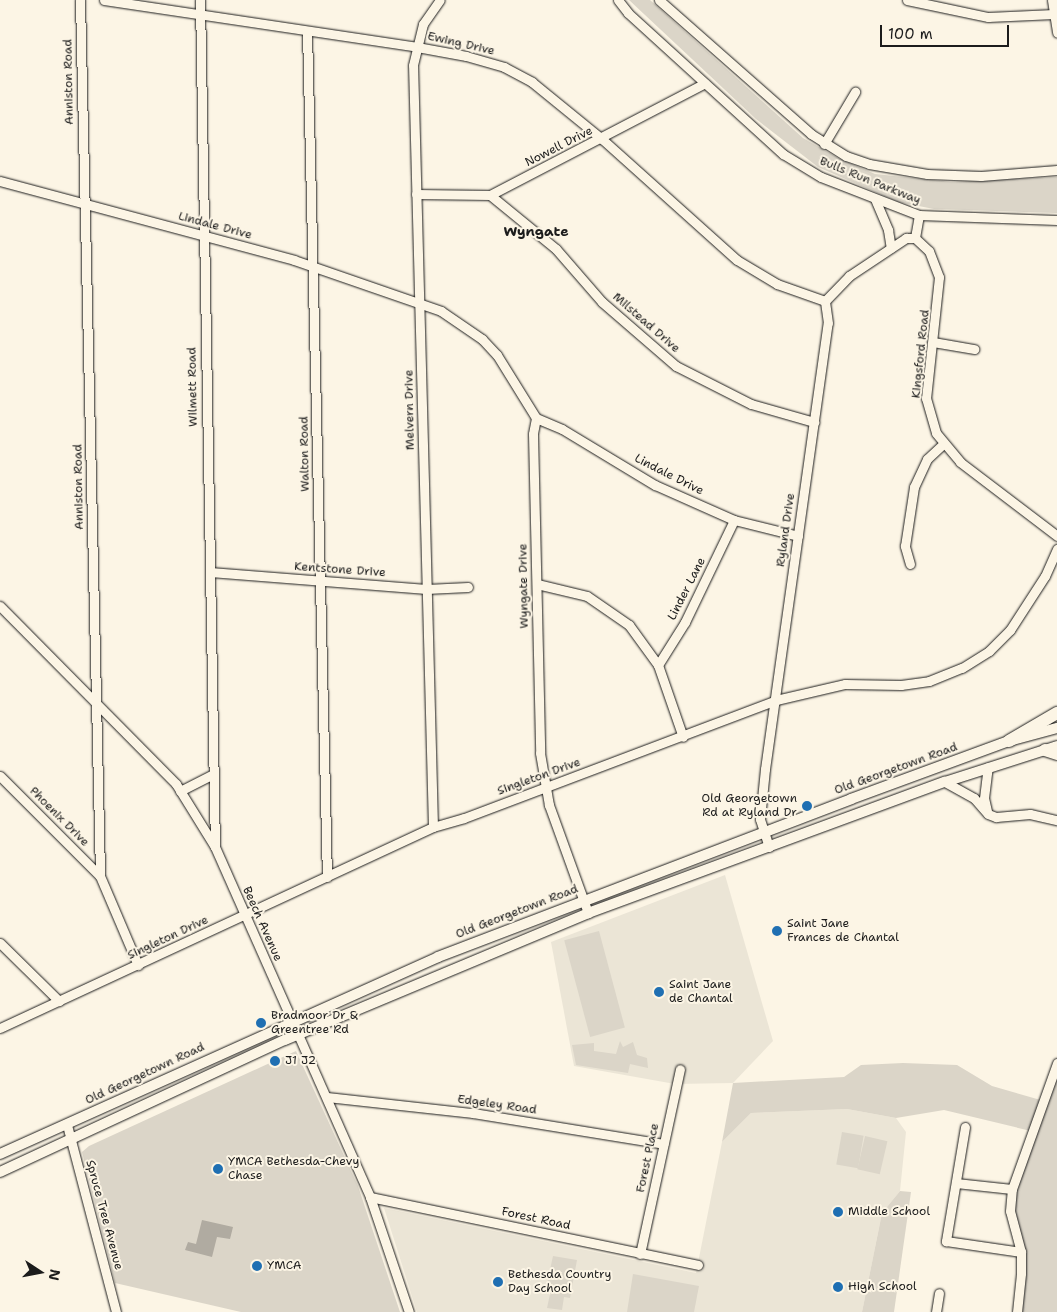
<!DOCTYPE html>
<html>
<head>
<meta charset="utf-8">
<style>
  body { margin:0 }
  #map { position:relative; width:1057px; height:1312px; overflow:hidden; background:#fcf5e5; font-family:"Shantell Sans",sans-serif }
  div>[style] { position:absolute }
  .built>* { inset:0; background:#ebe5d6 }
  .green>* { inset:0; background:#dbd5c8; transform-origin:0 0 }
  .water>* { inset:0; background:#b0aba1 }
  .roads { filter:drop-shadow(0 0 1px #1c1c1c) drop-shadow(0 0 1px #1c1c1c) }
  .minor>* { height:9px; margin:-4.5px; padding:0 4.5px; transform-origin:4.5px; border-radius:4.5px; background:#fcf5e5 }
  .major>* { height:10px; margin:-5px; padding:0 5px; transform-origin:5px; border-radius:5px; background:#fcf5e5 }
  .highway>* { height:12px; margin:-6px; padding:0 6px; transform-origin:6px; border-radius:6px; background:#fcf5e5 }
  .dots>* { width:14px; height:14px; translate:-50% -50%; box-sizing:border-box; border:2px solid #fcf5e5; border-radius:50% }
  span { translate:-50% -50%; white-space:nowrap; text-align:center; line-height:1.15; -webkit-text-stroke:4px #fcf5e5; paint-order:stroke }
  .street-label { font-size:12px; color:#1c1c1c }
  .poi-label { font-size:12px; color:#1c1c1c }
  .right { translate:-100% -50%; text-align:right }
  .left { translate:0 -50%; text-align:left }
  .neighbourhood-label { font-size:14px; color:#1c1c1c; font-weight:700 }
  .north { position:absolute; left:15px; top:1247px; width:50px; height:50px; -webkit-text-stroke:4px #fcf5e5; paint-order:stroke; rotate:101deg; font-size:14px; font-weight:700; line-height:20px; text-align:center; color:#1c1c1c }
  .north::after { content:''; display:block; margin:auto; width:18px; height:22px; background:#1c1c1c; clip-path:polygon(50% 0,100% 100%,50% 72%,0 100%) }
  .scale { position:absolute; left:880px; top:25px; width:129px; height:22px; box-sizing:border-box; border:2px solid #1c1c1c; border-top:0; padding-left:6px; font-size:15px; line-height:18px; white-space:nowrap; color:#1c1c1c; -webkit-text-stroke:4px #fcf5e5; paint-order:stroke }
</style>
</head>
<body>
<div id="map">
  <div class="built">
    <div style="clip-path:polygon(725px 875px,773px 1041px,733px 1083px,675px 1084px,574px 1066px,551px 942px)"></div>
    <div style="clip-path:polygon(847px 1109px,896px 1118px,906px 1132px,900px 1191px,882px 1213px,862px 1312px,417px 1312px,384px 1208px,696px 1273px,722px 1142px,751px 1113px)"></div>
  </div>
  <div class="green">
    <div style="clip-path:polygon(629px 0,650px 0,803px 138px,838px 158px,875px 174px,951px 182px,1057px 177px,1057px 213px,934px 209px,898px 202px,818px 167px,756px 119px)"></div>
    <div style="left:599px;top:931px;width:100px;height:36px;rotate:75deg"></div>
    <div style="clip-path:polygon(620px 1041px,623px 1047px,633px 1042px,637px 1055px,647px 1058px,648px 1068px,630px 1064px,628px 1073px,576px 1065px,572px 1045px,594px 1043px,594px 1051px,616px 1054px)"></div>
    <div style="clip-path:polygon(296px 1051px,358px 1186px,400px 1312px,241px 1312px,115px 1283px,82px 1152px,89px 1146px)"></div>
    <div style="clip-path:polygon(903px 1063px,957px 1065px,992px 1086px,1044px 1101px,1057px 1063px,1057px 1312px,1017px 1312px,1021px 1273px,1010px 1211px,1031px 1131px,944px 1110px,896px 1118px,847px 1109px,751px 1113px,722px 1142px,733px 1083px,844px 1077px,861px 1065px)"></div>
    <div style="left:842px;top:1132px;width:22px;height:33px;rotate:10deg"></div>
    <div style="left:865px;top:1136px;width:23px;height:34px;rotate:13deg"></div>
    <div style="clip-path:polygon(900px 1191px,911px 1192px,894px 1312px,862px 1312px,882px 1213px)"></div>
    <div style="clip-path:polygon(553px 1256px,577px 1260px,570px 1298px,564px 1297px,562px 1310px,547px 1308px,550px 1294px,545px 1293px)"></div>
    <div style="clip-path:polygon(633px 1274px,699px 1286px,694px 1312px,627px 1312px)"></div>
  </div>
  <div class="water">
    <div style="clip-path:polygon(202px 1220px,233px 1227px,230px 1239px,217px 1237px,212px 1257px,185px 1250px,188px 1242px,196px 1244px)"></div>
  </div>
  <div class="roads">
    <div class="minor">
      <div style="left:80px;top:0;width:876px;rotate:88.69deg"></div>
      <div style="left:100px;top:876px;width:97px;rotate:66.9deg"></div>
      <div style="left:104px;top:0;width:317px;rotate:8.5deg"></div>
      <div style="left:417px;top:47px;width:50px;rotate:10.4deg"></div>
      <div style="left:466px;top:56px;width:40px;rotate:16deg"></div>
      <div style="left:504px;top:67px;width:32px;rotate:28deg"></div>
      <div style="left:532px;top:82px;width:90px;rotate:39.2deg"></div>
      <div style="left:602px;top:139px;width:181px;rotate:41.9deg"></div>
      <div style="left:737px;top:260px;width:47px;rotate:31deg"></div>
      <div style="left:777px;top:284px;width:51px;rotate:19.5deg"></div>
      <div style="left:200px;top:0;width:847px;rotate:88.99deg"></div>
      <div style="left:618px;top:0;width:16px;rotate:52deg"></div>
      <div style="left:628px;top:13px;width:210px;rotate:42.3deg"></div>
      <div style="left:783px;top:154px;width:44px;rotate:31.2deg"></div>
      <div style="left:821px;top:177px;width:105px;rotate:21.2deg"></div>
      <div style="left:919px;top:215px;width:138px;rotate:2.1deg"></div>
      <div style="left:659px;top:0;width:203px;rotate:41.4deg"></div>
      <div style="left:811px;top:134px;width:41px;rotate:32.2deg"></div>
      <div style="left:846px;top:156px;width:24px;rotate:19deg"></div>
      <div style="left:869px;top:164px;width:59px;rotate:9.8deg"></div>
      <div style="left:927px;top:174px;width:54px;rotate:2.1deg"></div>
      <div style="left:981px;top:176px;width:76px;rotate:-4.5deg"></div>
      <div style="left:907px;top:0;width:83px;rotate:11.9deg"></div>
      <div style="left:988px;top:17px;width:66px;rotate:-2.6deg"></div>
      <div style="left:1052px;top:0;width:33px;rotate:81deg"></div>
      <div style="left:307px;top:31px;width:846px;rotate:88.65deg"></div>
      <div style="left:824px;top:144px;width:61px;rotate:-59.2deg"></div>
      <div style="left:0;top:181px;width:304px;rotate:15deg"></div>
      <div style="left:294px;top:260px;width:156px;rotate:19.1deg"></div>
      <div style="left:441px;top:311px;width:50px;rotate:34.3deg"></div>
      <div style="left:482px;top:339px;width:22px;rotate:47deg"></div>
      <div style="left:497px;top:355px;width:74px;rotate:58.2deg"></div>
      <div style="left:536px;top:418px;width:16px;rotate:101deg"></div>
      <div style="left:533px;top:434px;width:319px;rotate:88.7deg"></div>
      <div style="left:540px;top:753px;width:53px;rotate:80.2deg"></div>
      <div style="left:549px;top:805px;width:115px;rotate:70.1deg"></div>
      <div style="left:416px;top:194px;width:74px;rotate:0.8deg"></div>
      <div style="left:490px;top:195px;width:242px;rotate:-27.5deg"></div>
      <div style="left:490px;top:195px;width:85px;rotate:39.3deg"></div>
      <div style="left:556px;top:249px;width:70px;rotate:49deg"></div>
      <div style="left:602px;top:302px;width:98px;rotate:40.9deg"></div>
      <div style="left:676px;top:366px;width:84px;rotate:26.9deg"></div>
      <div style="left:751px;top:404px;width:66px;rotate:15.9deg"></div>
      <div style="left:875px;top:199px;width:34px;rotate:67deg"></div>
      <div style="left:888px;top:230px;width:18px;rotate:81deg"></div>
      <div style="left:919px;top:215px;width:23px;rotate:100deg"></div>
      <div style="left:915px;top:238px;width:19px;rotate:43deg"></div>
      <div style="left:929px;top:251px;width:28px;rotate:69deg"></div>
      <div style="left:939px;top:277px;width:122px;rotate:96.1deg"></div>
      <div style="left:926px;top:398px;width:36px;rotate:74deg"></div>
      <div style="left:936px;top:433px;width:38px;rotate:50deg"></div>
      <div style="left:960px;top:462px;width:122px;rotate:37.3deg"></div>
      <div style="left:933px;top:342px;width:42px;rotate:9.7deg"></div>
      <div style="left:536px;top:418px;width:28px;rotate:23deg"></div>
      <div style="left:562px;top:429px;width:109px;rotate:31.1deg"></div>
      <div style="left:655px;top:485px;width:86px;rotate:23.9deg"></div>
      <div style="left:734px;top:520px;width:66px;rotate:14deg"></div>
      <div style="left:910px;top:564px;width:19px;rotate:-106deg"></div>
      <div style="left:905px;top:546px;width:60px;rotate:-81.3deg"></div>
      <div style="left:914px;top:487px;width:31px;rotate:-65deg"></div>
      <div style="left:927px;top:459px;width:22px;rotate:-43deg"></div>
      <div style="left:210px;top:572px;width:217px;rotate:4.5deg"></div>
      <div style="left:426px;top:589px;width:42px;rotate:-2.7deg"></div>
      <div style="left:537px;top:584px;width:51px;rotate:13.5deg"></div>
      <div style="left:587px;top:596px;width:51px;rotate:34.6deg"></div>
      <div style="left:629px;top:625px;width:49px;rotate:54.1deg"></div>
      <div style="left:658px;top:665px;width:76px;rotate:70.9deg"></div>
      <div style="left:0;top:606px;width:250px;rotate:45.3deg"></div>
      <div style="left:176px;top:784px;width:74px;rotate:58.2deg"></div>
      <div style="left:215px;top:847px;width:383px;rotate:66.1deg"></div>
      <div style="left:370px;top:1197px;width:121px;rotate:71.3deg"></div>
      <div style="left:658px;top:665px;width:51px;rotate:-57.9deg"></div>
      <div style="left:685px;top:622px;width:113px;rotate:-64.3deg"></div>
      <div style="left:0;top:776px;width:141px;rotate:45deg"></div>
      <div style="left:945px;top:782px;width:33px;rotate:29deg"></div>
      <div style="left:974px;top:798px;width:21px;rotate:49deg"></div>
      <div style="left:988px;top:814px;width:9px;rotate:21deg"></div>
      <div style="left:996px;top:817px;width:34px;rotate:-5deg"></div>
      <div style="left:1030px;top:814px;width:28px;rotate:13deg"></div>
      <div style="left:180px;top:791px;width:38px;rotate:-27deg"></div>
      <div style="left:987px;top:811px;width:13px;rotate:-103deg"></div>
      <div style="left:984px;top:798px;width:31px;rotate:-83deg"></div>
      <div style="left:433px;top:827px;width:762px;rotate:-91.5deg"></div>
      <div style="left:413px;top:65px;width:42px;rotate:-76.3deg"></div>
      <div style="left:423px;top:24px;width:29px;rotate:-55deg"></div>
      <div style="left:769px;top:847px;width:29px;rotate:-108deg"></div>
      <div style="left:760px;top:819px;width:50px;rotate:-84.3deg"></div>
      <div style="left:765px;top:769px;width:450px;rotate:-82deg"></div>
      <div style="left:828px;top:323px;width:22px;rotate:-98deg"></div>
      <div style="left:825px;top:301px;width:35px;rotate:-46deg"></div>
      <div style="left:849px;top:276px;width:69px;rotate:-33.7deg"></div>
      <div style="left:906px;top:238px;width:9px"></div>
      <div style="left:0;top:943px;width:83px;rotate:44.5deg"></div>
      <div style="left:0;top:1028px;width:477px;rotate:-24.9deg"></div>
      <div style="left:433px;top:827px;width:32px;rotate:-16deg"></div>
      <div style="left:464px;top:818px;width:334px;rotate:-20.7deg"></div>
      <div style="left:776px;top:700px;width:71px;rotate:-13.1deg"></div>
      <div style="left:845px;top:684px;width:56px;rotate:1deg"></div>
      <div style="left:901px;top:685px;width:28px;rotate:-8deg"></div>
      <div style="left:929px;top:681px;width:35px;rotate:-22deg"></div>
      <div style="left:962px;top:668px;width:32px;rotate:-32deg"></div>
      <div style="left:989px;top:651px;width:30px;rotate:-45deg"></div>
      <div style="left:1010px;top:630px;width:64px;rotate:-57.1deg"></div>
      <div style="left:1045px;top:576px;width:30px;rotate:-66deg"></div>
      <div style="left:327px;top:1097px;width:147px;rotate:6.3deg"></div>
      <div style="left:473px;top:1113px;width:193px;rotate:9.2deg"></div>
      <div style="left:67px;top:1125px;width:193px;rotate:75.3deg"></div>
      <div style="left:965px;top:1127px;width:116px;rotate:99.5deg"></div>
      <div style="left:946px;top:1241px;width:76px;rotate:8.3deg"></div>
      <div style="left:956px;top:1183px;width:56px;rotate:6.1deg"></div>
      <div style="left:370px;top:1197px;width:335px;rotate:11.7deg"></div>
      <div style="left:640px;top:1254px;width:189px;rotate:-77.8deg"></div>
      <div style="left:936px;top:1312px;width:19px;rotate:-81deg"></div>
      <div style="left:1017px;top:1312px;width:39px;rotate:-84deg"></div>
      <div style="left:1021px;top:1273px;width:21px;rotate:-90deg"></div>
      <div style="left:1021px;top:1252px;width:42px;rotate:-105deg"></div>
      <div style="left:1010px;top:1211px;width:22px;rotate:-85deg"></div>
      <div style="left:1012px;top:1189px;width:134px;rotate:-70.3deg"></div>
    </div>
    <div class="major">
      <div style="left:0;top:1154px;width:480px;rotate:-24.2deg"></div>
      <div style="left:438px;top:957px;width:442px;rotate:-20.9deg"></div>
      <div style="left:851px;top:799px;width:168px;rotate:-20.2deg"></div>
      <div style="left:1009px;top:741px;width:50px;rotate:-15.2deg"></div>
      <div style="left:0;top:1172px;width:314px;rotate:-24.9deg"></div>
      <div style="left:285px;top:1040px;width:329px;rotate:-22.7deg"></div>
      <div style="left:588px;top:913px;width:380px;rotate:-20.2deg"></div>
      <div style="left:945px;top:782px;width:118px;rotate:-17.8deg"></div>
    </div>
    <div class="highway">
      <div style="left:1009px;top:741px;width:56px;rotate:-30.3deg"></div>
      <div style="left:1045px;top:750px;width:13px;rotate:18deg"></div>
    </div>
  </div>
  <div class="dots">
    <div style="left:807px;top:806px;background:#1f6fb2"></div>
    <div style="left:777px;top:931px;background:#1f6fb2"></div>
    <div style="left:659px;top:992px;background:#1f6fb2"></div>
    <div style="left:261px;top:1023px;background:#1f6fb2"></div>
    <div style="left:275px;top:1061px;background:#1f6fb2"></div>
    <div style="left:218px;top:1169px;background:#1f6fb2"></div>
    <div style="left:838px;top:1212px;background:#1f6fb2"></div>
    <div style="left:257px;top:1266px;background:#1f6fb2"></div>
    <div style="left:498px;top:1282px;background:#1f6fb2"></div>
    <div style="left:838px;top:1287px;background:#1f6fb2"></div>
  </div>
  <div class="street-label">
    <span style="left:461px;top:44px;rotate:13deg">Ewing Drive</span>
    <span style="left:69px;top:82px;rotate:-91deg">Anniston Road</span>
    <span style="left:559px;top:147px;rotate:-27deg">Nowell Drive</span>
    <span style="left:870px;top:181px;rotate:22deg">Bulls Run Parkway</span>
    <span style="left:215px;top:226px;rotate:15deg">Lindale Drive</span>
    <span style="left:646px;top:323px;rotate:41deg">Milstead Drive</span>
    <span style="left:921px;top:354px;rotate:-84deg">Kingsford Road</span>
    <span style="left:193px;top:387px;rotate:-91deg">Wilmett Road</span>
    <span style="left:410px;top:410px;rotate:-91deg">Melvern Drive</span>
    <span style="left:305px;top:454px;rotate:-91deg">Walton Road</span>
    <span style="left:669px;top:475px;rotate:27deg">Lindale Drive</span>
    <span style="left:79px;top:487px;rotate:-91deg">Anniston Road</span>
    <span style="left:786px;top:530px;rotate:-82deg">Ryland Drive</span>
    <span style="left:340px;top:570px;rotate:4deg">Kentstone Drive</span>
    <span style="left:524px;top:586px;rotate:-91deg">Wyngate Drive</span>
    <span style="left:687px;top:589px;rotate:-63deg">Linder Lane</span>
    <span style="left:896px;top:769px;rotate:-20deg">Old Georgetown Road</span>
    <span style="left:539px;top:777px;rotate:-20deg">Singleton Drive</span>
    <span style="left:59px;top:817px;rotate:45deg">Phoenix Drive</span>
    <span style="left:517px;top:912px;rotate:-21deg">Old Georgetown Road</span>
    <span style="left:262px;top:924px;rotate:66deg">Beech Avenue</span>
    <span style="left:168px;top:938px;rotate:-25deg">Singleton Drive</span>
    <span style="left:145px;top:1074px;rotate:-25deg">Old Georgetown Road</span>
    <span style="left:497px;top:1105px;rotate:8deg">Edgeley Road</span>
    <span style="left:648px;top:1158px;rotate:-78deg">Forest Place</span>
    <span style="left:104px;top:1215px;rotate:75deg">Spruce Tree Avenue</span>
    <span style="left:536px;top:1219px;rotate:12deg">Forest Road</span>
  </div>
  <div class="poi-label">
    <span class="right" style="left:797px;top:806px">Old Georgetown<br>Rd at Ryland Dr</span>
    <span class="left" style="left:787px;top:931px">Saint Jane<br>Frances de Chantal</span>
    <span class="left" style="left:669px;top:992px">Saint Jane<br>de Chantal</span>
    <span class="left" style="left:271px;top:1023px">Bradmoor Dr &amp;<br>Greentree Rd</span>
    <span class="left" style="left:285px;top:1061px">J1 J2</span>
    <span class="left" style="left:228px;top:1169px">YMCA Bethesda-Chevy<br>Chase</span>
    <span class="left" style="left:848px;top:1212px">Middle School</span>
    <span class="left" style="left:267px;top:1266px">YMCA</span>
    <span class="left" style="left:508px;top:1282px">Bethesda Country<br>Day School</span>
    <span class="left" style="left:848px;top:1287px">High School</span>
  </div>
  <div class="neighbourhood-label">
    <span style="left:536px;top:231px">Wyngate</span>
  </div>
  <div class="north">N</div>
  <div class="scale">100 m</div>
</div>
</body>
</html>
